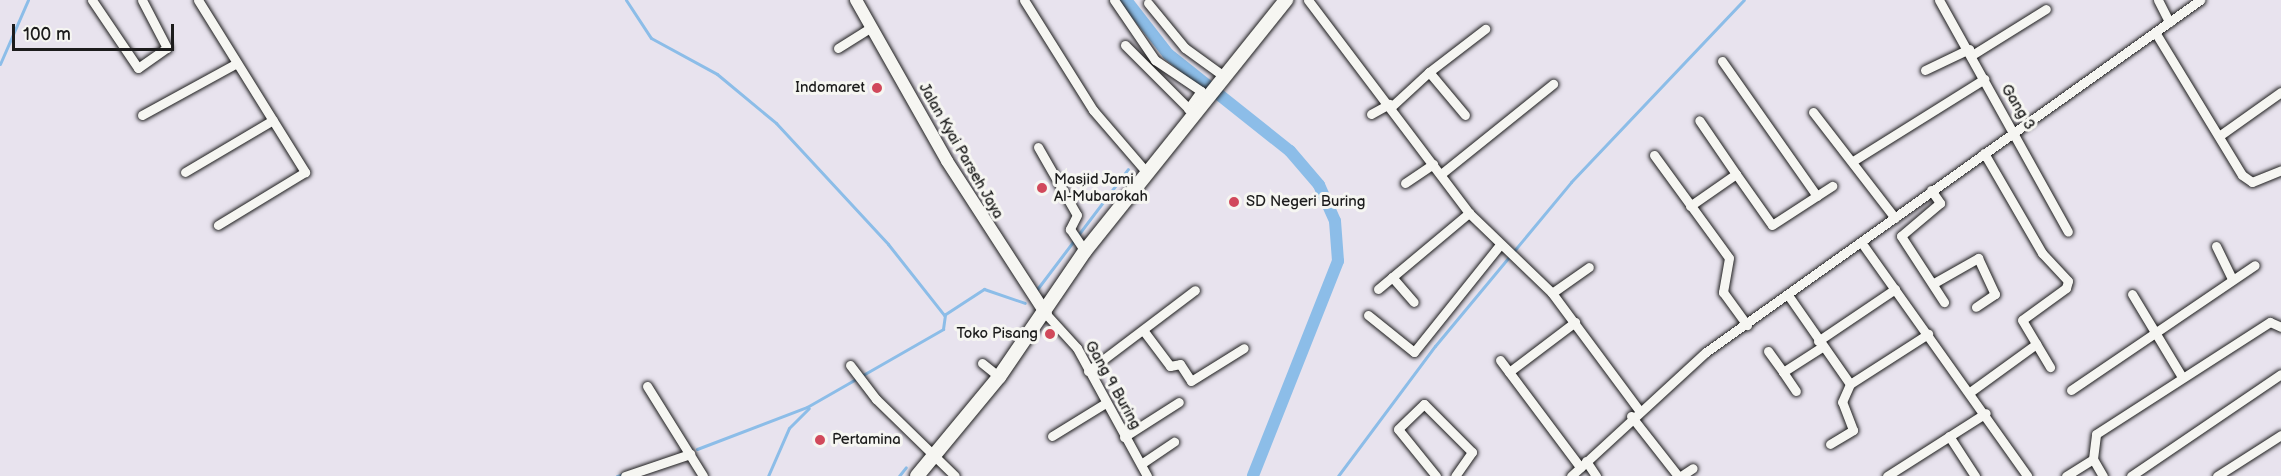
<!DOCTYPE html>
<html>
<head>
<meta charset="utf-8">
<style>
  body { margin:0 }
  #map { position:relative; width:2281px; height:476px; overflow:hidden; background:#e8e3ee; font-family:"Balsamiq Sans",sans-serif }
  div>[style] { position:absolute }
  .stream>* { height:3px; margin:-1.5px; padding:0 1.5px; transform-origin:1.5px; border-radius:1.5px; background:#8cbde8 }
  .canal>* { height:12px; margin:-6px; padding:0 6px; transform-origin:6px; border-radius:6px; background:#8cbde8 }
  .roads { filter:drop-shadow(0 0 2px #1c1c1c) drop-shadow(0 0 2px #1c1c1c) }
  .minor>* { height:9px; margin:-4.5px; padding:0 4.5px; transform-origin:4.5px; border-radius:4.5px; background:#f6f6f2 }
  .secondary>* { height:12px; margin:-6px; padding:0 6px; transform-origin:6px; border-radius:6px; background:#f6f6f2 }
  .primary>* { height:14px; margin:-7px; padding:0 7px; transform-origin:7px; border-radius:7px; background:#f6f6f2 }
  .dots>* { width:16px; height:16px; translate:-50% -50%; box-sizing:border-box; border:3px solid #f6f6f2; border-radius:50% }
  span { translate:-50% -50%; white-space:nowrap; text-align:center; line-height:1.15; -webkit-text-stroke:6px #f6f6f2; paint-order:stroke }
  .poi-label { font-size:15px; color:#1c1c1c }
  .right { translate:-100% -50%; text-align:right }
  .left { translate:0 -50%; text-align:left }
  .street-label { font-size:15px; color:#1c1c1c }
  .scale { position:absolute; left:12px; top:24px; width:162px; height:27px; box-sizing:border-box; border:3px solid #1c1c1c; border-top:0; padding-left:8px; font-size:18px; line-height:21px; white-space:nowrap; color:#1c1c1c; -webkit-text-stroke:4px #f6f6f2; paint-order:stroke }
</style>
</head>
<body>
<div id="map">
  <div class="stream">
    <div style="left:626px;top:0;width:45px;rotate:56.7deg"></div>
    <div style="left:651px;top:38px;width:75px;rotate:28.6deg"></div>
    <div style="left:717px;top:74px;width:77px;rotate:39.7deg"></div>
    <div style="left:776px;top:123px;width:165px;rotate:47.2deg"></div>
    <div style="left:888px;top:244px;width:90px;rotate:51.7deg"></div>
    <div style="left:944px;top:315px;width:48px;rotate:-33deg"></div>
    <div style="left:984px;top:289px;width:43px;rotate:18.9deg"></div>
    <div style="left:0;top:64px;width:70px;rotate:-66.4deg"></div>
    <div style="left:1035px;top:292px;width:154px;rotate:-52.9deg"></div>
    <div style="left:697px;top:449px;width:118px;rotate:-20.9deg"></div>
    <div style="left:807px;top:407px;width:157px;rotate:-29.8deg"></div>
    <div style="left:943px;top:329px;width:15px;rotate:-82deg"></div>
    <div style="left:617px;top:476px;width:7px;rotate:-16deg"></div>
    <div style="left:768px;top:476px;width:52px;rotate:-66.4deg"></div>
    <div style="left:789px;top:428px;width:28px;rotate:-45deg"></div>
    <div style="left:899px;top:476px;width:11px;rotate:-52deg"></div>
    <div style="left:1338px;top:476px;width:162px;rotate:-53.3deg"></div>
    <div style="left:1435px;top:346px;width:213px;rotate:-50.3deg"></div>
    <div style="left:1571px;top:182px;width:251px;rotate:-46.5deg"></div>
  </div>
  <div class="canal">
    <div style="left:1126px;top:0;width:68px;rotate:52.1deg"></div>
    <div style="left:1168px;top:54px;width:156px;rotate:38.5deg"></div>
    <div style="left:1290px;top:151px;width:45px;rotate:49.5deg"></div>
    <div style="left:1319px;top:185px;width:39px;rotate:66deg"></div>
    <div style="left:1335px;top:221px;width:40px;rotate:85.7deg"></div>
    <div style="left:1338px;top:261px;width:231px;rotate:111.6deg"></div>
  </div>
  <div class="roads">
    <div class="minor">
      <div style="left:92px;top:0;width:82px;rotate:55.9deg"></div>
      <div style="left:138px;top:68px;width:35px;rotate:-35deg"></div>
      <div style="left:167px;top:48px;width:54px;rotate:-117.5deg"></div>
      <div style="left:198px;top:0;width:203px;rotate:58.1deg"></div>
      <div style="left:305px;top:172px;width:102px;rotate:148.7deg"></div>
      <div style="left:1024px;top:0;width:130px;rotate:57.9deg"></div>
      <div style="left:1093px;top:110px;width:84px;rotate:49.3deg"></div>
      <div style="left:1114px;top:0;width:73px;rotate:55.7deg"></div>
      <div style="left:1155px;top:60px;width:55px;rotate:34deg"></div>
      <div style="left:1201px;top:91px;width:22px;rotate:126deg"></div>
      <div style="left:1308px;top:0;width:267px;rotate:52.9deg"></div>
      <div style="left:1469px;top:213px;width:115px;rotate:43.9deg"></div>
      <div style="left:1552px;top:293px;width:144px;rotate:53.4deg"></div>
      <div style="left:1939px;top:0;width:265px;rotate:60.9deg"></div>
      <div style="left:2158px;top:0;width:25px;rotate:63deg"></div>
      <div style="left:1148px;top:3px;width:58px;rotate:50.6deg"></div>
      <div style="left:1185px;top:48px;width:49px;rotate:35.9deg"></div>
      <div style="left:2155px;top:32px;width:167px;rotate:58.7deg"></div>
      <div style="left:2242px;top:175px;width:12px;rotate:35deg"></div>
      <div style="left:2252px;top:182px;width:31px;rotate:-22deg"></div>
      <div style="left:1125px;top:45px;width:93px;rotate:45deg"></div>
      <div style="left:838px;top:48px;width:40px;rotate:-32deg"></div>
      <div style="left:1972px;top:55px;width:87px;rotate:-31.9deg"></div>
      <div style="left:1722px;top:61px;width:165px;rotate:54.9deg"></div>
      <div style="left:1925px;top:70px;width:49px;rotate:-25.5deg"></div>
      <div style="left:1429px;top:72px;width:71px;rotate:-37.5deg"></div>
      <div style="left:1391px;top:107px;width:52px;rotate:-42.6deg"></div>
      <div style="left:1429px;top:72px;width:56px;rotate:50.1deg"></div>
      <div style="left:1813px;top:112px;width:134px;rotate:52.3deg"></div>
      <div style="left:1371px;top:114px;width:21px;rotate:-29deg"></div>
      <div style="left:142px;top:115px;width:108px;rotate:-28.7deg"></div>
      <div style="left:2219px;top:136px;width:76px;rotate:-35.4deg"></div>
      <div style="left:1038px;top:147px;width:78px;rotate:60.2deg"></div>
      <div style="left:1077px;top:215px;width:16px;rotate:117deg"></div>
      <div style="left:1070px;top:229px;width:27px;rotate:56deg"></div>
      <div style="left:1984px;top:153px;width:116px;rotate:59.9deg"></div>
      <div style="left:2042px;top:253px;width:38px;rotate:47deg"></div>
      <div style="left:2068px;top:281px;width:7px;rotate:106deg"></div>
      <div style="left:2066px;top:288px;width:54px;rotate:144deg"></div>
      <div style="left:2022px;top:320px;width:55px;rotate:59.2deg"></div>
      <div style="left:1654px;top:155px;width:127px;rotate:53.9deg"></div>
      <div style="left:1729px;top:258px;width:35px;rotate:100deg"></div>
      <div style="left:1723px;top:292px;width:41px;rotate:54deg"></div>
      <div style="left:1853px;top:161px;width:155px;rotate:-32deg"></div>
      <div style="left:185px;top:172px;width:102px;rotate:-30.6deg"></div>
      <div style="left:1441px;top:174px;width:144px;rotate:-38.8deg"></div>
      <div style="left:1736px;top:174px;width:62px;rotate:54.8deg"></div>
      <div style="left:1772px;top:225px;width:72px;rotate:-33deg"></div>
      <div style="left:1405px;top:183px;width:34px;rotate:-34deg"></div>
      <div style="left:1931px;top:190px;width:16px;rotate:55deg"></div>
      <div style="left:1940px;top:203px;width:51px;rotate:139.8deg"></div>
      <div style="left:1901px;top:236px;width:79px;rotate:56.9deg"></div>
      <div style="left:1690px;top:206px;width:56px;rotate:-34.8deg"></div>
      <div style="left:1736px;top:174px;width:65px;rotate:-124.4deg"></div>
      <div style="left:1861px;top:242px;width:287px;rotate:54.6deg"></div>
      <div style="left:2216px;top:246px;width:37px;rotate:64deg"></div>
      <div style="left:1392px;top:277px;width:33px;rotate:49deg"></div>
      <div style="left:1934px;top:283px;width:51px;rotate:-29.6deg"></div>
      <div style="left:1978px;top:258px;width:40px;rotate:65deg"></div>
      <div style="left:1995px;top:294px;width:23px;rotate:146deg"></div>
      <div style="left:1378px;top:289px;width:119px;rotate:-39.9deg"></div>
      <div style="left:1552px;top:293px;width:45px;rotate:-35.1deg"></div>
      <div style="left:2132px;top:294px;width:97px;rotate:58.9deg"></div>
      <div style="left:1788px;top:295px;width:108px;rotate:55.1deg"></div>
      <div style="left:1850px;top:384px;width:93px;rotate:-32.7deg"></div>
      <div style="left:1046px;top:314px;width:46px;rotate:47.6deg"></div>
      <div style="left:1077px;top:348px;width:146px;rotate:61.3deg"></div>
      <div style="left:1368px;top:315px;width:59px;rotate:38.8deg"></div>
      <div style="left:1414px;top:352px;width:136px;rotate:-51.3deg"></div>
      <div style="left:1143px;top:330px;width:45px;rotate:53.1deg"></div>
      <div style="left:1170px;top:366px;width:10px;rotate:-11deg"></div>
      <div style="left:1180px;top:364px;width:20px;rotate:57deg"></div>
      <div style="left:1191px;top:381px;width:62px;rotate:-31.9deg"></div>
      <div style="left:1818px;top:341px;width:93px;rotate:-34deg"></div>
      <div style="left:1768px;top:351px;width:26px;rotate:54deg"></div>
      <div style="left:1783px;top:372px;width:46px;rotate:-32.7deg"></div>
      <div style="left:1500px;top:360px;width:134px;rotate:53.2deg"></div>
      <div style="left:982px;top:363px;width:22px;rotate:39deg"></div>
      <div style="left:850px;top:365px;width:43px;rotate:52.6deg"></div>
      <div style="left:876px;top:399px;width:110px;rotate:44.3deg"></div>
      <div style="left:1088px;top:371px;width:134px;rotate:-37.1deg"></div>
      <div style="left:1509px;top:372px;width:83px;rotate:-37.1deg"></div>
      <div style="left:1783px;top:372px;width:23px;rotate:56deg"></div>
      <div style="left:647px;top:386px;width:106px;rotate:58.1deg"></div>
      <div style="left:2071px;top:390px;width:222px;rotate:-34.2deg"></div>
      <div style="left:1970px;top:392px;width:82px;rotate:-36deg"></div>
      <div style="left:1631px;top:416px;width:76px;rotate:51.9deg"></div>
      <div style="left:1052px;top:436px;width:61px;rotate:-31.6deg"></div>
      <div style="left:1949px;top:436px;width:48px;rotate:57deg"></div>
      <div style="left:1124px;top:437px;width:65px;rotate:-32.5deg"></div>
      <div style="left:1830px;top:444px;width:27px;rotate:-31deg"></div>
      <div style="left:1853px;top:430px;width:30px;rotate:-111deg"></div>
      <div style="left:1842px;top:402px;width:20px;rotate:-66deg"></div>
      <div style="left:2093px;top:459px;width:25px;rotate:-83deg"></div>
      <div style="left:2096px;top:434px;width:207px;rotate:-32.8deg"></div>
      <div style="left:2270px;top:322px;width:12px;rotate:24deg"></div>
      <div style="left:1586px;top:461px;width:18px;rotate:56deg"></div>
      <div style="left:1141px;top:464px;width:40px;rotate:-34deg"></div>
      <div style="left:625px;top:476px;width:69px;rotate:-18.7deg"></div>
      <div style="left:1436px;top:476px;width:60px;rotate:-129deg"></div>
      <div style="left:1398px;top:429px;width:36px;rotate:-44deg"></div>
      <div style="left:1424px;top:404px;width:68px;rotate:45deg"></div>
      <div style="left:1472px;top:452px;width:29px;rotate:125deg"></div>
      <div style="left:1571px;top:476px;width:183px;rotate:-42.6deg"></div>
      <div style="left:1706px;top:352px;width:607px;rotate:-35.47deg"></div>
      <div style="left:1681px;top:476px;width:14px;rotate:-34deg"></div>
      <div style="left:1887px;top:476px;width:117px;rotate:-32.5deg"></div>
      <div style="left:2066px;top:476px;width:32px;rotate:-32deg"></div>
      <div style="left:2093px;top:459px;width:20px;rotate:60deg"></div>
      <div style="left:2131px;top:476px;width:181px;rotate:-34.2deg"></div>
      <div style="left:2217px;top:476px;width:76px;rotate:-32.6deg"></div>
    </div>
    <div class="secondary">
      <div style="left:856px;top:0;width:185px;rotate:60.5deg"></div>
      <div style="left:947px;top:161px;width:182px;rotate:57.1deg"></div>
    </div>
    <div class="primary">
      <div style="left:917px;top:476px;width:129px;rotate:-50.4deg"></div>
      <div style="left:999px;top:377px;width:153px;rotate:-55.7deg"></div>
      <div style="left:1085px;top:251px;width:322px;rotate:-51.3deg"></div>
    </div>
  </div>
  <div class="dots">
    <div style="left:877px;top:88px;background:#d1495b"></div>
    <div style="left:1042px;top:188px;background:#d1495b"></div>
    <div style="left:1234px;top:202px;background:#d1495b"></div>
    <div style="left:1050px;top:334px;background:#d1495b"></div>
    <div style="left:820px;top:440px;background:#d1495b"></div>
  </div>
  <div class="poi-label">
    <span class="right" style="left:865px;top:88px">Indomaret</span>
    <span class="left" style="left:1054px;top:188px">Masjid Jami<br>Al-Mubarokah</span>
    <span class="left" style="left:1246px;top:202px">SD Negeri Buring</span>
    <span class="right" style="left:1038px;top:334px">Toko Pisang</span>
    <span class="left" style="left:832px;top:440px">Pertamina</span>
  </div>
  <div class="street-label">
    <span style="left:2018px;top:107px;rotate:59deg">Gang 3</span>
    <span style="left:961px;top:151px;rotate:60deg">Jalan Kyai Parseh Jaya</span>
    <span style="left:1113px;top:385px;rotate:61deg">Gang 9 Buring</span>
  </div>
  <div class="scale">100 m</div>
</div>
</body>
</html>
